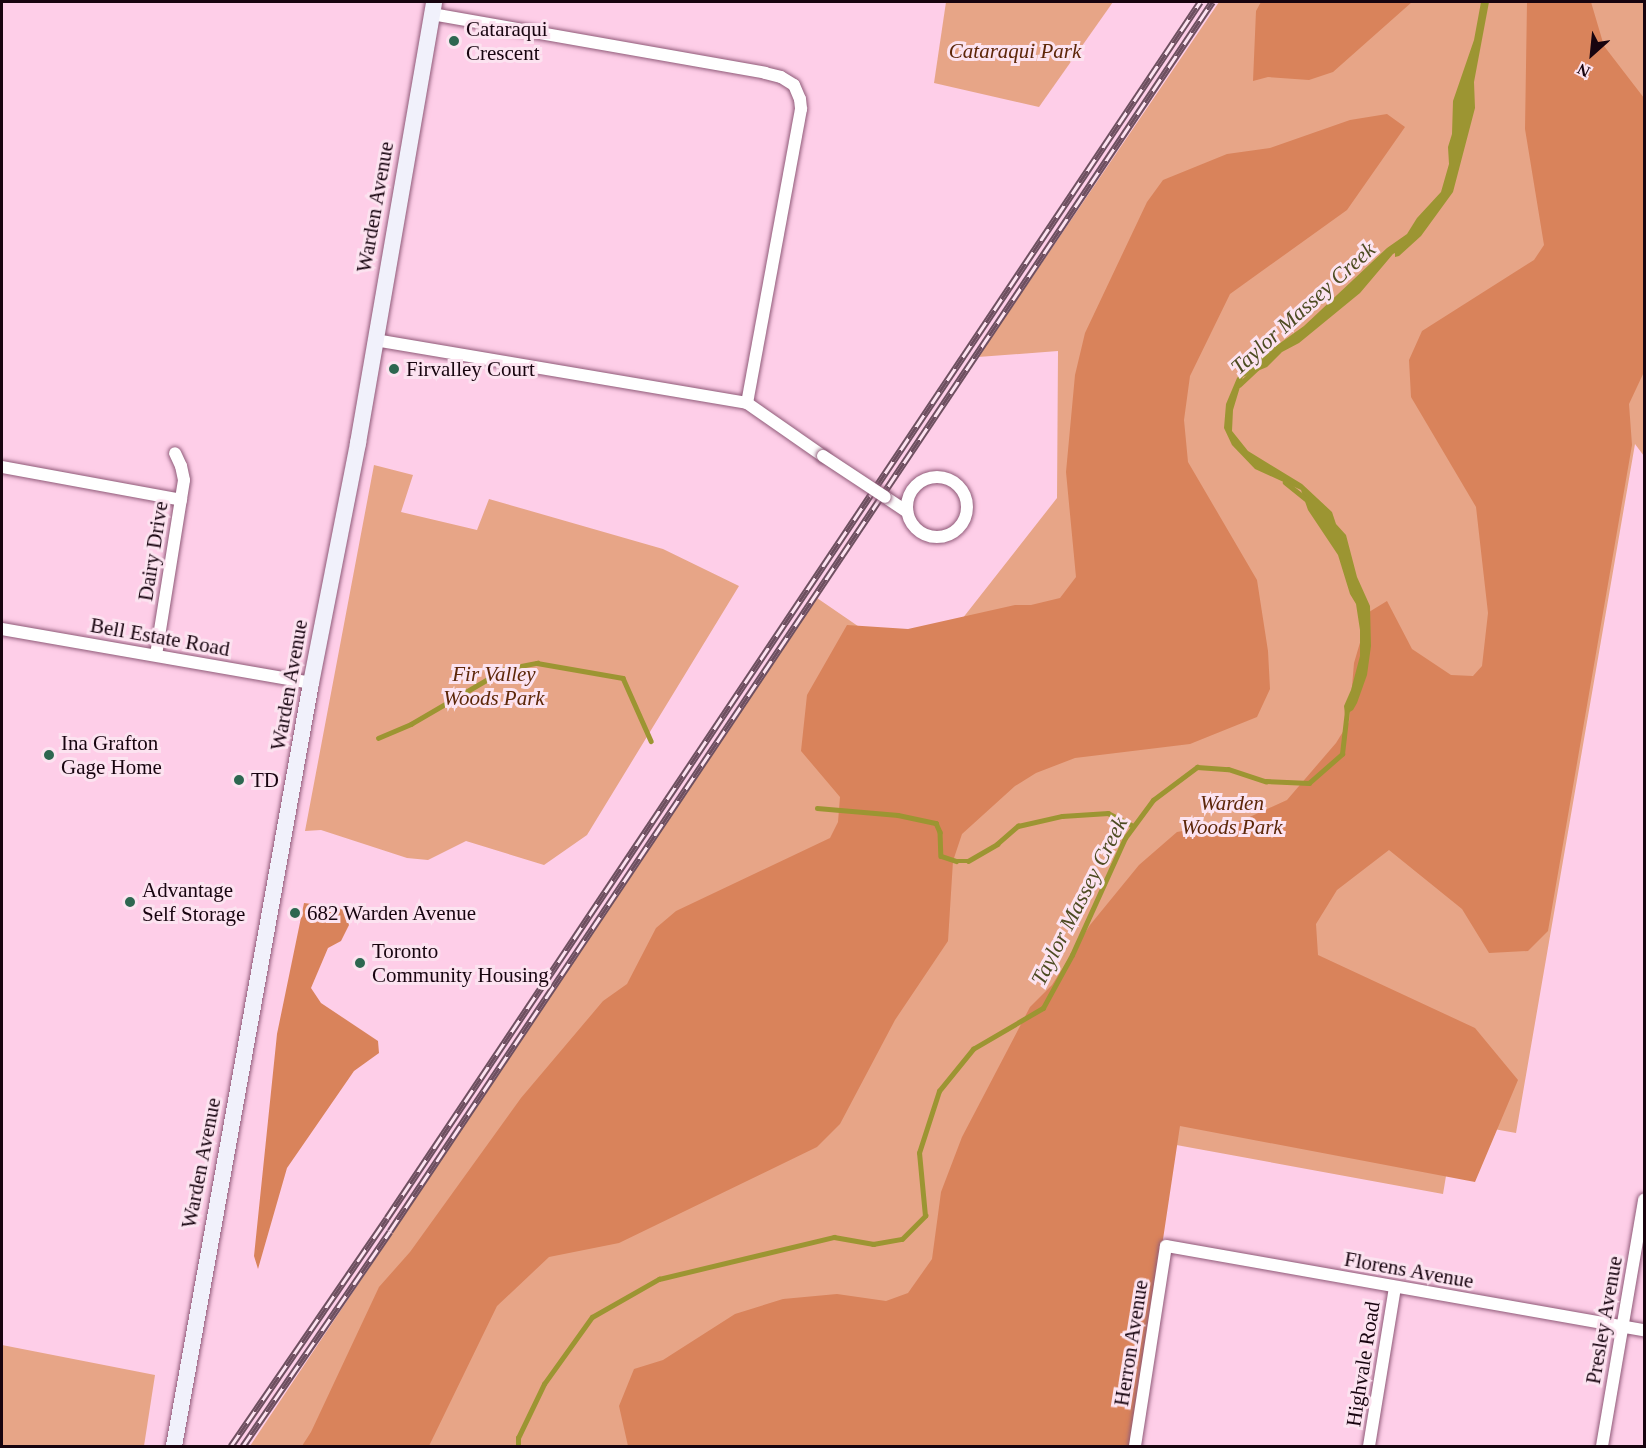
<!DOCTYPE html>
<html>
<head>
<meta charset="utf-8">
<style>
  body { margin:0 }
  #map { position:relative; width:1646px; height:1448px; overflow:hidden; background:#fecee8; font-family:"Times New Roman",serif }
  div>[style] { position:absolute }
  .green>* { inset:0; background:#e7a587 }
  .forest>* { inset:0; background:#d9835b }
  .water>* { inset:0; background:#9c9532 }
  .stream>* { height:4.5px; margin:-2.25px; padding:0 2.25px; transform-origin:2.25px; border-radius:2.25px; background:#9c9532 }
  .roads { filter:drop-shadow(0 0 2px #8f5a78) drop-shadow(0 0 2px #8f5a78) }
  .minor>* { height:12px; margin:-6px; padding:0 6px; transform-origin:6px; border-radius:6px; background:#fff }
  .minor>.ring { margin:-6px; padding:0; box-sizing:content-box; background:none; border:12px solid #fff; border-radius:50% }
  .secondary>* { height:16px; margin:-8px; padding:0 8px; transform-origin:8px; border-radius:8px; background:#f1f1fb }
  .rail>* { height:7px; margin-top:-3.5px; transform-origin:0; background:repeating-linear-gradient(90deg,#fce3f0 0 14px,#6e5060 0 28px); box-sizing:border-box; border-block:2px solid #6e5060 }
  .bridges { filter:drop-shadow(0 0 2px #8f5a78) drop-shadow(0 0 2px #8f5a78) }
  .minor-bridge>* { height:12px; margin:-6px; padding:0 6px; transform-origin:6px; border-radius:6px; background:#fff }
  .dots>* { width:16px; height:16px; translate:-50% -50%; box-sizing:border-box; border:3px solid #fce3f0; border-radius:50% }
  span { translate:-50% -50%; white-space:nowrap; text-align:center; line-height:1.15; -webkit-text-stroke:6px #fce3f0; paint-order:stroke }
  .poi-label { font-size:21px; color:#17040f }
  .left { translate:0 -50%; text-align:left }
  .park-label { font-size:21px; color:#5d2709; font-style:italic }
  .street-label { font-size:21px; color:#17040f }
  .water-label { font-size:22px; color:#4d4b22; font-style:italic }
  .frame { position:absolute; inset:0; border:3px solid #17040f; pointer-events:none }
  .north { position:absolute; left:1562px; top:24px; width:60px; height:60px; -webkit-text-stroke:4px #fce3f0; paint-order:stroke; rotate:207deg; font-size:16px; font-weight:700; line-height:24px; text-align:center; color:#17040f }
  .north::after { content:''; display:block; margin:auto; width:21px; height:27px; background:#17040f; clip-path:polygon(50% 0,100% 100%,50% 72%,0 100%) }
</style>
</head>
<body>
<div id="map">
  <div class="green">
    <div style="clip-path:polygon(946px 2px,1113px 2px,1039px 107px,934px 83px)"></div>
    <div style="clip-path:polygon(1219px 2px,1644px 2px,1644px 456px,1635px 444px,1516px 1133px,1455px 1122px,1443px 1194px,1160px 1142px,1117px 1446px,250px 1446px,817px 598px,922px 670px,1057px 498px,1058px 351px,978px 357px)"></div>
    <div style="clip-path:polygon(374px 465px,413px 475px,401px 512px,477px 530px,489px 499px,663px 549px,739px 586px,587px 835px,544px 865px,466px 841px,428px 860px,407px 858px,321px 830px,305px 831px)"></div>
    <div style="clip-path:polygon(2px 1345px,155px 1375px,144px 1446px,2px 1446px)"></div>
  </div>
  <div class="forest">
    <div style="clip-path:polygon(1261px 2px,1412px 2px,1333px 72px,1309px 80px,1268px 77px,1253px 81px,1256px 11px)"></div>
    <div style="clip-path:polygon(1527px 2px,1591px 2px,1604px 46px,1644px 98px,1644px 372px,1629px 404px,1632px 445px,1548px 931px,1528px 951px,1489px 953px,1462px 909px,1389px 850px,1337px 890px,1316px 924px,1318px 955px,1475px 1028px,1518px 1080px,1475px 1182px,1180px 1126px,1132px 1446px,628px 1446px,619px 1406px,634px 1369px,663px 1360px,735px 1314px,783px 1299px,837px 1294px,886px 1301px,908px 1293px,932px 1259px,941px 1192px,962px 1137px,1030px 1007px,1052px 985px,1090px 925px,1139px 865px,1177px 832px,1243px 820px,1287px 800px,1336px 743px,1349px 722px,1354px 663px,1369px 612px,1387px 601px,1412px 649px,1451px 675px,1473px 676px,1482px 666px,1488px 613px,1476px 507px,1411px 397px,1409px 360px,1422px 331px,1534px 260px,1544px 245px,1525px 129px)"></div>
    <div style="clip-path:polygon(1387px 114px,1405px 127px,1347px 210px,1230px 294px,1190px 376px,1184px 420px,1188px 462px,1257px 580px,1268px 651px,1270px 689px,1257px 717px,1190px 744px,1075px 758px,1036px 773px,1015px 786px,962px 834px,953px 861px,948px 941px,895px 1020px,840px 1124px,817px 1147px,619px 1243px,549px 1257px,497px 1306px,429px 1446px,302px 1446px,311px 1432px,379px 1287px,410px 1252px,521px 1098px,603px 1001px,627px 984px,656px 928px,676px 911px,830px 838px,838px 822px,840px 797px,801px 751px,807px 695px,847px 625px,908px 629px,1015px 605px,1031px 605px,1060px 598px,1076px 577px,1066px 472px,1075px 375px,1085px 333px,1147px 202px,1163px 180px,1227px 154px,1270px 148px,1350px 120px)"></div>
    <div style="clip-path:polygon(304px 903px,343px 908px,349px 925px,341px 941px,328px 948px,311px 988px,321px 1003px,378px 1041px,379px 1053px,354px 1071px,287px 1168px,258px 1269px,254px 1256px,277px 1034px)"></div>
  </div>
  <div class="water">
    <div style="clip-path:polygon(1481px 2px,1489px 2px,1474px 82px,1475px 108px,1453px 192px,1421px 236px,1399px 256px,1395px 257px,1395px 253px,1393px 254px,1360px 293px,1299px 343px,1282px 352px,1267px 367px,1243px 377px,1233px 410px,1232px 431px,1248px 451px,1302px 484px,1332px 512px,1336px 524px,1346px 535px,1357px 577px,1370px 606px,1371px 646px,1367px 675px,1357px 703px,1353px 710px,1345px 715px,1344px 706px,1351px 690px,1360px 656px,1360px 630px,1356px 604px,1350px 594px,1338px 555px,1308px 510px,1301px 490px,1255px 469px,1232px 445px,1224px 428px,1226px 404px,1237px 378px,1248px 366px,1304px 326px,1387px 248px,1407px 234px,1417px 218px,1441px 192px,1449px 164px,1448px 147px,1452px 134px,1453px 101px,1474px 40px)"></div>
  </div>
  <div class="stream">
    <div style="left:1239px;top:385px;width:25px;rotate:-43deg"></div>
    <div style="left:1285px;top:482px;width:27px;rotate:39deg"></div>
    <div style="left:378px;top:738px;width:36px;rotate:-23deg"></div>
    <div style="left:411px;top:724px;width:109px;rotate:-30.3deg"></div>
    <div style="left:505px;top:669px;width:33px;rotate:-11deg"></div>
    <div style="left:537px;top:663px;width:87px;rotate:9.9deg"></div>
    <div style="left:623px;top:678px;width:69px;rotate:66deg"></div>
    <div style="left:817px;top:808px;width:81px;rotate:4.9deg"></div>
    <div style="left:898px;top:815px;width:39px;rotate:12deg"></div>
    <div style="left:936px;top:823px;width:10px;rotate:66deg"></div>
    <div style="left:940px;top:832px;width:24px;rotate:88deg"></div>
    <div style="left:941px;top:856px;width:16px;rotate:18deg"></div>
    <div style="left:956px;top:861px;width:12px"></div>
    <div style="left:968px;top:861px;width:34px;rotate:-30deg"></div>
    <div style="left:997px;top:844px;width:28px;rotate:-41deg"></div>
    <div style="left:1018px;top:826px;width:45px;rotate:-12.8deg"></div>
    <div style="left:1062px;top:816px;width:46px;rotate:-3.7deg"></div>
    <div style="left:1108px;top:813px;width:28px;rotate:27deg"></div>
    <div style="left:518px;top:1446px;width:8px;rotate:-90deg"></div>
    <div style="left:518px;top:1438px;width:60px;rotate:-64.3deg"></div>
    <div style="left:544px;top:1384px;width:82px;rotate:-54.4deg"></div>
    <div style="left:592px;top:1317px;width:77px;rotate:-29.6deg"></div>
    <div style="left:659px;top:1279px;width:180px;rotate:-13.5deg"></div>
    <div style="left:834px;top:1237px;width:40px;rotate:10deg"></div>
    <div style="left:873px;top:1244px;width:29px;rotate:-10deg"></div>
    <div style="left:902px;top:1239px;width:33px;rotate:-45deg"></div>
    <div style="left:925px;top:1216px;width:63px;rotate:-95.4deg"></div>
    <div style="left:919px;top:1153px;width:65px;rotate:-72.1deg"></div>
    <div style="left:939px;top:1091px;width:54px;rotate:-51deg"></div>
    <div style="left:973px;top:1049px;width:81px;rotate:-30.4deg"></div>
    <div style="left:1043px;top:1008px;width:60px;rotate:-61.3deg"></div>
    <div style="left:1072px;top:955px;width:128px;rotate:-65.6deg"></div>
    <div style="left:1125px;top:838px;width:47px;rotate:-53.6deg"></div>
    <div style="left:1153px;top:800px;width:55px;rotate:-36.9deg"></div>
    <div style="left:1197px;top:767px;width:31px;rotate:4deg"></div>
    <div style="left:1228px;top:769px;width:40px;rotate:18deg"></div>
    <div style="left:1266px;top:781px;width:43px;rotate:2.7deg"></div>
    <div style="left:1309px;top:783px;width:44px;rotate:-41.3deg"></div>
    <div style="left:1342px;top:754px;width:43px;rotate:-83.4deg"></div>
  </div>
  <div class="roads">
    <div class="minor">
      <div style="left:432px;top:14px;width:338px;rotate:10deg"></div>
      <div style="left:765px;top:73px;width:16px;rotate:14deg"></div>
      <div style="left:781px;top:77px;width:15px;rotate:32deg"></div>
      <div style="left:794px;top:85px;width:15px;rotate:67deg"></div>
      <div style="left:800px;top:99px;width:10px;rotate:84deg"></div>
      <div style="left:801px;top:109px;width:299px;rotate:100.4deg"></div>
      <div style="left:375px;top:340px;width:377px;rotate:9.6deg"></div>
      <div style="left:747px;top:403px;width:93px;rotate:34.9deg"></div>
      <div style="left:2px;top:467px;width:182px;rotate:10.4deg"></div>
      <div class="ring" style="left:907px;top:477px;width:48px;height:48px"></div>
      <div style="left:885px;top:497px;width:27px;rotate:34deg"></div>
      <div style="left:2px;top:629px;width:314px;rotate:9.9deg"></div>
      <div style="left:156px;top:655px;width:177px;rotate:-80.9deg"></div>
      <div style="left:184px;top:480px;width:14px;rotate:-102deg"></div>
      <div style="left:181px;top:466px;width:14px;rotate:-115deg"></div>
      <div style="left:1135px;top:1446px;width:202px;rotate:-81.2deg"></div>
      <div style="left:1166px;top:1246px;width:485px;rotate:10deg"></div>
      <div style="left:1369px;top:1446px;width:160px;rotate:-80.7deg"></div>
      <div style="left:1602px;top:1446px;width:250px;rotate:-80.3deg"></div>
    </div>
    <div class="secondary">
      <div style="left:174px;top:1446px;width:775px;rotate:-79.82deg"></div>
      <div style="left:311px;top:683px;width:245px;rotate:-78.9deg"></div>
      <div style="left:358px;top:443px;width:448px;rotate:-80.2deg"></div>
    </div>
  </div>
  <div class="rail">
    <div style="left:231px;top:1446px;width:276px;rotate:-55.6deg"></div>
    <div style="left:387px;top:1218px;width:1463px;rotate:-56.23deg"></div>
    <div style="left:243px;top:1446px;width:260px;rotate:-55.6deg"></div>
    <div style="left:390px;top:1231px;width:1479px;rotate:-56.22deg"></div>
  </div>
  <div class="bridges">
    <div class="minor-bridge">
      <div style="left:823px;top:456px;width:74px;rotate:33.5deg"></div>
    </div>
  </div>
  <div class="dots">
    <div style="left:454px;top:41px;background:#2d6750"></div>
    <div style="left:394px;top:369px;background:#2d6750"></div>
    <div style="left:49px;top:755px;background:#2d6750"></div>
    <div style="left:239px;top:780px;background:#2d6750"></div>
    <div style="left:130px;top:902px;background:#2d6750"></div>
    <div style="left:295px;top:913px;background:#2d6750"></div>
    <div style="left:360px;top:963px;background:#2d6750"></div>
  </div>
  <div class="poi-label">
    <span class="left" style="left:466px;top:41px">Cataraqui<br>Crescent</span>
    <span class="left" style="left:406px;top:369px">Firvalley Court</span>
    <span class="left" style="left:61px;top:755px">Ina Grafton<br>Gage Home</span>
    <span class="left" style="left:251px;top:780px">TD</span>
    <span class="left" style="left:142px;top:902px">Advantage<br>Self Storage</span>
    <span class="left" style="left:307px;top:913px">682 Warden Avenue</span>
    <span class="left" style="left:372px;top:963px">Toronto<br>Community Housing</span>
  </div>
  <div class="park-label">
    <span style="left:1015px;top:51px">Cataraqui Park</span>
    <span style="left:494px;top:686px">Fir Valley<br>Woods Park</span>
    <span style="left:1232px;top:815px">Warden<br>Woods Park</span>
  </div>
  <div class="street-label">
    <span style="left:375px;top:207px;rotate:-80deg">Warden Avenue</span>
    <span style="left:153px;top:551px;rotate:-81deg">Dairy Drive</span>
    <span style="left:160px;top:637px;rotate:10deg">Bell Estate Road</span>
    <span style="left:289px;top:685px;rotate:-80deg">Warden Avenue</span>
    <span style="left:201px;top:1163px;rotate:-79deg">Warden Avenue</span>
    <span style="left:1409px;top:1270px;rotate:10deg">Florens Avenue</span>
    <span style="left:1604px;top:1320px;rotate:-80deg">Presley Avenue</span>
    <span style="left:1131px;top:1343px;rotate:-81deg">Herron Avenue</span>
    <span style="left:1363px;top:1364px;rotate:-81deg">Highvale Road</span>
  </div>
  <div class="water-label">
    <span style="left:1303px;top:308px;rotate:-42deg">Taylor Massey Creek</span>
    <span style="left:1079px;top:901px;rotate:-63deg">Taylor Massey Creek</span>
  </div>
  <div class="frame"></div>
  <div class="north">N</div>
</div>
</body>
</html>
